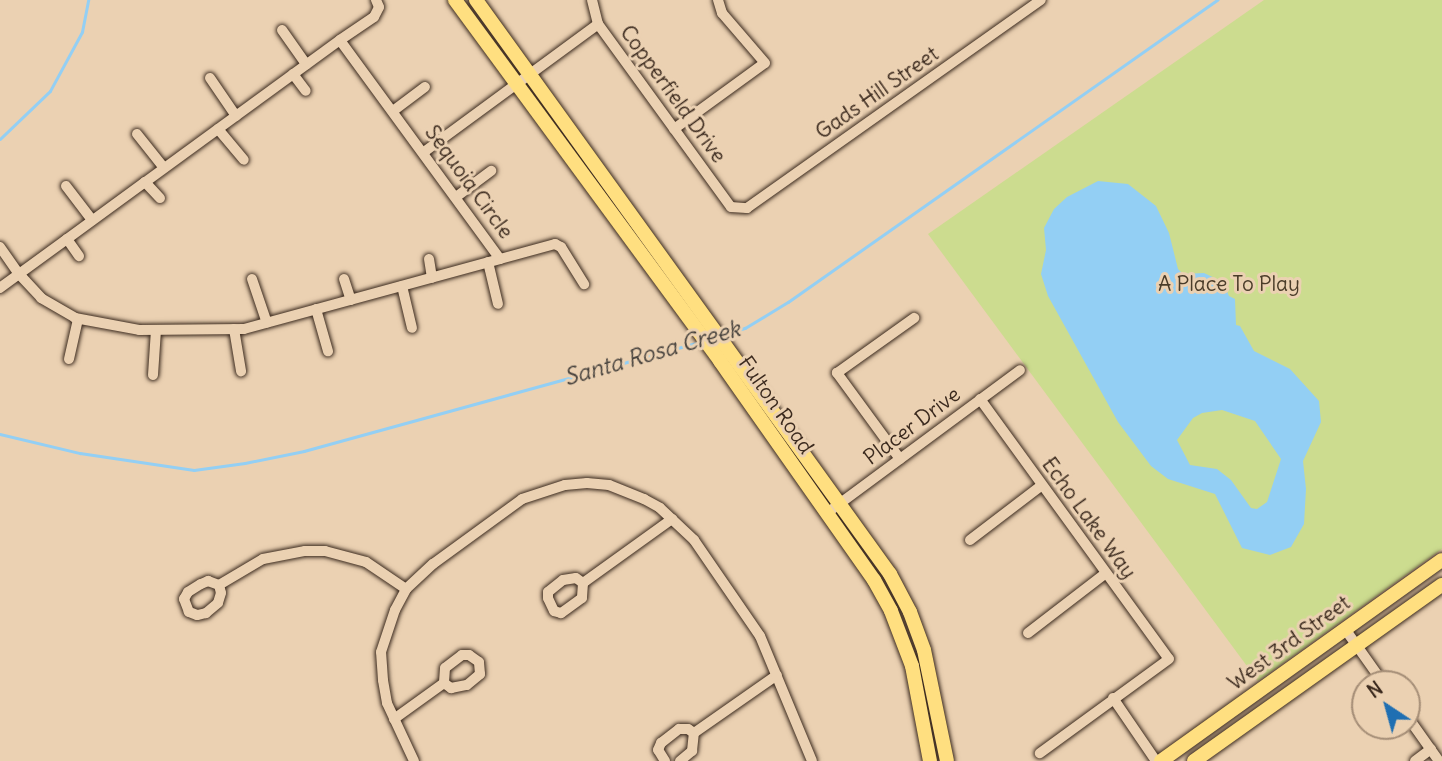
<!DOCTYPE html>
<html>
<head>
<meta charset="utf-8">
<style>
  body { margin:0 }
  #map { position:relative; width:1442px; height:761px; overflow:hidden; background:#ebd1b2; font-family:Delius,sans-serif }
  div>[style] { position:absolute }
  .green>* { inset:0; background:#ccdc8f }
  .water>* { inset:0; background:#93cff4 }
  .stream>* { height:2.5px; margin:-1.25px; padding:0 1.25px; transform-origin:1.25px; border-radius:1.25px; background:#93cff4 }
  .roads { filter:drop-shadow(0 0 2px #3b2a1e) drop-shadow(0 0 2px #3b2a1e) }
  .minor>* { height:10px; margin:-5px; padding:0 5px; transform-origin:5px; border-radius:5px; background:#ebd1b2 }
  .major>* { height:14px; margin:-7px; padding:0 7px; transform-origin:7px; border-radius:7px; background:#ffdf80 }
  span { translate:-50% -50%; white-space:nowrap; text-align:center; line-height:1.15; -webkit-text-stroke:6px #ebd1b2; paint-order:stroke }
  .street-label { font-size:21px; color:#3b2a1e }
  .park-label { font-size:21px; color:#4a3c29 }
  .water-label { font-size:23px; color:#48433e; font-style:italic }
  .north { position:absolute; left:1351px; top:670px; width:70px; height:70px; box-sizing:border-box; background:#ebd1b2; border:2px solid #a58e77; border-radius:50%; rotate:324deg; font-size:19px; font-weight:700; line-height:28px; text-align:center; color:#3b2a1e }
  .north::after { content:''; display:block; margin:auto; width:24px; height:32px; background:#1f6fb2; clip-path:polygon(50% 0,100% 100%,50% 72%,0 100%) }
</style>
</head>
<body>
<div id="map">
  <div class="green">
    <div style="clip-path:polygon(1264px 0,1442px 0,1442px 549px,1258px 681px,928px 234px)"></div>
  </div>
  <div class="water">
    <div style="clip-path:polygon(evenodd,1098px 181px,1128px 184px,1156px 206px,1169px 233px,1178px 269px,1183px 274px,1204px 273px,1223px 282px,1229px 296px,1235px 299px,1236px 325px,1240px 326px,1254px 351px,1290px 369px,1319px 401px,1321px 422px,1303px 461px,1306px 489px,1304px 524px,1291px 547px,1270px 555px,1242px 548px,1215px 494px,1168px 479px,1151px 466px,1118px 422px,1048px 296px,1041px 274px,1046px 250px,1044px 228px,1054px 209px,1067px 197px,1098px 181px,1222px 410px,1255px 421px,1281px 459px,1267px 502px,1257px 509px,1251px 508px,1231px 480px,1217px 469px,1190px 465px,1177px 440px,1193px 418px,1202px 413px,1222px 410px)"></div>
  </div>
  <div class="stream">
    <div style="left:0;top:139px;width:69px;rotate:-43.8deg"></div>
    <div style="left:50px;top:91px;width:67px;rotate:-61.5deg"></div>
    <div style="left:82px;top:32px;width:33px;rotate:-79deg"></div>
    <div style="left:723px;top:335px;width:23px;rotate:-18deg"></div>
    <div style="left:745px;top:328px;width:50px;rotate:-31.2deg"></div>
    <div style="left:788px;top:302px;width:525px;rotate:-35.14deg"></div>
    <div style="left:0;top:434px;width:82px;rotate:13.4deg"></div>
    <div style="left:80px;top:453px;width:115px;rotate:8.5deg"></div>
    <div style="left:194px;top:470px;width:51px;rotate:-7.8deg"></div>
    <div style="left:245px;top:463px;width:60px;rotate:-11.5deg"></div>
    <div style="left:304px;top:451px;width:410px;rotate:-15.4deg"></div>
  </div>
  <div class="roads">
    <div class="minor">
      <div style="left:592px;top:0;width:25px;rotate:76deg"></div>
      <div style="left:598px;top:24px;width:226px;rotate:54deg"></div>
      <div style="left:731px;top:207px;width:16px;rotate:4deg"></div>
      <div style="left:747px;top:208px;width:360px;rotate:-35.3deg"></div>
      <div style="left:282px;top:30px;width:42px;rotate:54.8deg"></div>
      <div style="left:340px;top:40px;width:41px;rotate:-34.1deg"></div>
      <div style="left:374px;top:17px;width:11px;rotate:-63deg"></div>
      <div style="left:379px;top:7px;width:8px;rotate:-113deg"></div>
      <div style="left:293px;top:74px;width:21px;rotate:53deg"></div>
      <div style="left:210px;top:78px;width:46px;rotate:55.6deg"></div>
      <div style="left:393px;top:111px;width:40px;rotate:-37deg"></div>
      <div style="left:218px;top:129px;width:40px;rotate:50deg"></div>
      <div style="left:674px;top:129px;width:112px;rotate:-36deg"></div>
      <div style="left:765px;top:63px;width:66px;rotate:-130.7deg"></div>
      <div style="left:722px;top:13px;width:14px;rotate:-107deg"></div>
      <div style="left:137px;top:134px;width:43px;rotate:51.5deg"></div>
      <div style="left:424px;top:152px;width:216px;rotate:-36.3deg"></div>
      <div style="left:145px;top:182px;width:22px;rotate:47deg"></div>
      <div style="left:66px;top:186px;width:43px;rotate:52.6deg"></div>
      <div style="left:456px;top:197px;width:44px;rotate:-36.6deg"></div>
      <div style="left:67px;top:239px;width:21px;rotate:55deg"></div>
      <div style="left:0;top:247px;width:33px;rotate:55deg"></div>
      <div style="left:19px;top:274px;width:33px;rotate:47deg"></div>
      <div style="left:41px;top:298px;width:39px;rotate:30deg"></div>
      <div style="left:75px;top:318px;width:65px;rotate:10.6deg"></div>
      <div style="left:139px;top:330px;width:105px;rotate:-0.5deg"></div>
      <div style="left:244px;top:329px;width:265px;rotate:-15.3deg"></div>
      <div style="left:500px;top:259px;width:271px;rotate:-126.2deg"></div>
      <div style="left:340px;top:40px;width:241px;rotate:143.9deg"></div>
      <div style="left:145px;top:182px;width:97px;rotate:143.8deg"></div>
      <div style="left:67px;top:239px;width:59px;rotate:143.9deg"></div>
      <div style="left:19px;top:274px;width:24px;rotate:144deg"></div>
      <div style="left:429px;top:259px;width:19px;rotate:81deg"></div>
      <div style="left:500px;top:259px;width:57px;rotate:-15.3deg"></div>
      <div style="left:555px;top:244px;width:7px;rotate:27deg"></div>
      <div style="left:561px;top:247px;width:44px;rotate:58.1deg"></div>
      <div style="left:488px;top:262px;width:43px;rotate:76.6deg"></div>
      <div style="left:252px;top:279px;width:46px;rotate:71.2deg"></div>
      <div style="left:344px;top:279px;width:22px;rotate:72deg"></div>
      <div style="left:402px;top:286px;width:43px;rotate:76.6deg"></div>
      <div style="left:316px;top:309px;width:44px;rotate:74.1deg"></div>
      <div style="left:234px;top:329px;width:43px;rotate:80.5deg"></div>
      <div style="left:69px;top:359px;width:41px;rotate:-77.3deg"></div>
      <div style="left:153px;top:375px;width:45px;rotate:-86.2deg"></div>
      <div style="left:980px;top:399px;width:321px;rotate:54deg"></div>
      <div style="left:1169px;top:659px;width:160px;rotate:143.9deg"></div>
      <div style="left:900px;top:459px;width:107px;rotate:-126.2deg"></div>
      <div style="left:837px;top:373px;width:95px;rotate:-35.5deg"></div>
      <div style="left:827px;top:513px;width:240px;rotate:-36.5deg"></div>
      <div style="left:970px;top:540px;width:89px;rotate:-37.3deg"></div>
      <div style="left:583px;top:583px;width:15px;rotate:94deg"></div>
      <div style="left:582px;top:598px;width:26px;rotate:144deg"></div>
      <div style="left:561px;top:613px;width:7px;rotate:-164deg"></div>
      <div style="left:554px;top:611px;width:14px;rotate:-115deg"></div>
      <div style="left:548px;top:598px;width:6px;rotate:-90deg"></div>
      <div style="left:548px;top:592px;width:19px;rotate:-39deg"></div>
      <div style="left:563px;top:580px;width:13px;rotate:-9deg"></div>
      <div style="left:576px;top:578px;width:9px;rotate:36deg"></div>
      <div style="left:583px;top:583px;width:110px;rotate:-35.7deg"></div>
      <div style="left:219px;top:585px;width:8px;rotate:76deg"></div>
      <div style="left:221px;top:593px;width:10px;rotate:107deg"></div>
      <div style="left:218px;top:603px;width:16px;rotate:140deg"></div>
      <div style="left:206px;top:613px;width:9px;rotate:167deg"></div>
      <div style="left:197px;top:615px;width:9px;rotate:-159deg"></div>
      <div style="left:189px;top:612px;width:14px;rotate:-111deg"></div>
      <div style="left:184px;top:599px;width:8px;rotate:-60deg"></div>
      <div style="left:188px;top:592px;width:15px;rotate:-32deg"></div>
      <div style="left:201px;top:584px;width:8px;rotate:-23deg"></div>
      <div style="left:208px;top:581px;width:12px;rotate:20deg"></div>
      <div style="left:219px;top:585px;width:51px;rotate:-30.6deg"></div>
      <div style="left:263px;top:559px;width:43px;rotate:-10.8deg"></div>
      <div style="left:305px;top:551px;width:20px"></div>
      <div style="left:325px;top:551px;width:42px;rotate:15deg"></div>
      <div style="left:366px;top:562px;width:48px;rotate:34deg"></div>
      <div style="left:1345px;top:629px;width:67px;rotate:54.7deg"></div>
      <div style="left:1028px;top:633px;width:98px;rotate:-37.6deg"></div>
      <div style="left:1113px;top:698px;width:76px;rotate:55.7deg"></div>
      <div style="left:1407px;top:716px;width:55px;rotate:54.6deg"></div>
      <div style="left:394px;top:719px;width:62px;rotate:-35.8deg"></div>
      <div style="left:444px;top:683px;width:9px;rotate:36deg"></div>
      <div style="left:451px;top:688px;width:16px;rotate:-11deg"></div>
      <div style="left:467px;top:685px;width:17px;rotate:-40deg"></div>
      <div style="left:480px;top:674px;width:12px;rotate:-95deg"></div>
      <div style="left:479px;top:662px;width:12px;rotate:-145deg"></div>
      <div style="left:469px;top:655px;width:7px;rotate:180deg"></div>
      <div style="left:462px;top:655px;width:21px;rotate:143deg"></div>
      <div style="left:445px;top:668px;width:15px;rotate:94deg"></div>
      <div style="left:694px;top:733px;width:101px;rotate:-34.9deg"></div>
      <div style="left:414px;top:761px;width:64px;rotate:-115deg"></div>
      <div style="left:387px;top:703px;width:23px;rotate:-100deg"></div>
      <div style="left:383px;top:680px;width:28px;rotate:-94deg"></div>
      <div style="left:381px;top:652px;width:44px;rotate:-71.6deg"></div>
      <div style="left:395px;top:610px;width:24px;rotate:-62deg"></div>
      <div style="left:406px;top:589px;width:37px;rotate:-43deg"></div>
      <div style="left:433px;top:564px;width:110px;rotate:-36.1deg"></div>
      <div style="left:522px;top:499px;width:45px;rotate:-18deg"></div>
      <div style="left:565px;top:485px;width:22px;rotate:-5deg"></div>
      <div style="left:587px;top:483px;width:22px;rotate:5deg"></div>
      <div style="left:609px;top:485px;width:38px;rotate:22deg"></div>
      <div style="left:644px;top:499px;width:18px;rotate:29deg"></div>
      <div style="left:660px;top:508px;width:47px;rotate:43.3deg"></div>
      <div style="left:694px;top:540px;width:116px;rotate:55.5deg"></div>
      <div style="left:760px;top:636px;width:135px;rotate:67.4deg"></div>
      <div style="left:665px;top:761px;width:13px;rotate:-122deg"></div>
      <div style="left:658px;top:750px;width:8px;rotate:-67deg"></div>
      <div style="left:661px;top:743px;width:23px;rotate:-38deg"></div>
      <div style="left:679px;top:729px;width:9px"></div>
      <div style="left:688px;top:729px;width:7px;rotate:34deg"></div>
      <div style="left:680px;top:761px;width:16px;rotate:-40deg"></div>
      <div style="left:692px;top:751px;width:18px;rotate:-84deg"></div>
      <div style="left:1415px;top:761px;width:20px;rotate:-37deg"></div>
    </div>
    <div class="major">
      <div style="left:455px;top:0;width:448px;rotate:53.7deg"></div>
      <div style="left:720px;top:361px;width:268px;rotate:54.9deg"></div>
      <div style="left:874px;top:580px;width:35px;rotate:61deg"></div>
      <div style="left:891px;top:611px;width:59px;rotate:69.1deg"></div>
      <div style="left:912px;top:666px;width:97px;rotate:79.3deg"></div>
      <div style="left:476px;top:0;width:708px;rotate:54.2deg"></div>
      <div style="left:890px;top:574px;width:43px;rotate:62.2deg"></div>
      <div style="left:910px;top:612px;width:40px;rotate:69.8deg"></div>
      <div style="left:924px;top:650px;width:113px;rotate:78.3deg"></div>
      <div style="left:1161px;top:761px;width:345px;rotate:-35.6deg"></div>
      <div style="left:1194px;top:761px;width:304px;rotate:-35.4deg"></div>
    </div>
  </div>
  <div class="street-label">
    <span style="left:877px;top:93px;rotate:-35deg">Gads Hill Street</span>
    <span style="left:673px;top:94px;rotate:54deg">Copperfield Drive</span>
    <span style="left:469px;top:182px;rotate:54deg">Sequoia Circle</span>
    <span style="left:776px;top:405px;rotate:55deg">Fulton Road</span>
    <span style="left:912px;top:426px;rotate:-37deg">Placer Drive</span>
    <span style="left:1089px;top:518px;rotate:54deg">Echo Lake Way</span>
    <span style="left:1289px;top:643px;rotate:-36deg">West 3rd Street</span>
  </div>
  <div class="park-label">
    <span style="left:1229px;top:284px">A Place To Play</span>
  </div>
  <div class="water-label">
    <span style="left:652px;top:353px;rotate:-16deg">Santa Rosa Creek</span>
  </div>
  <div class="north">N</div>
</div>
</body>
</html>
